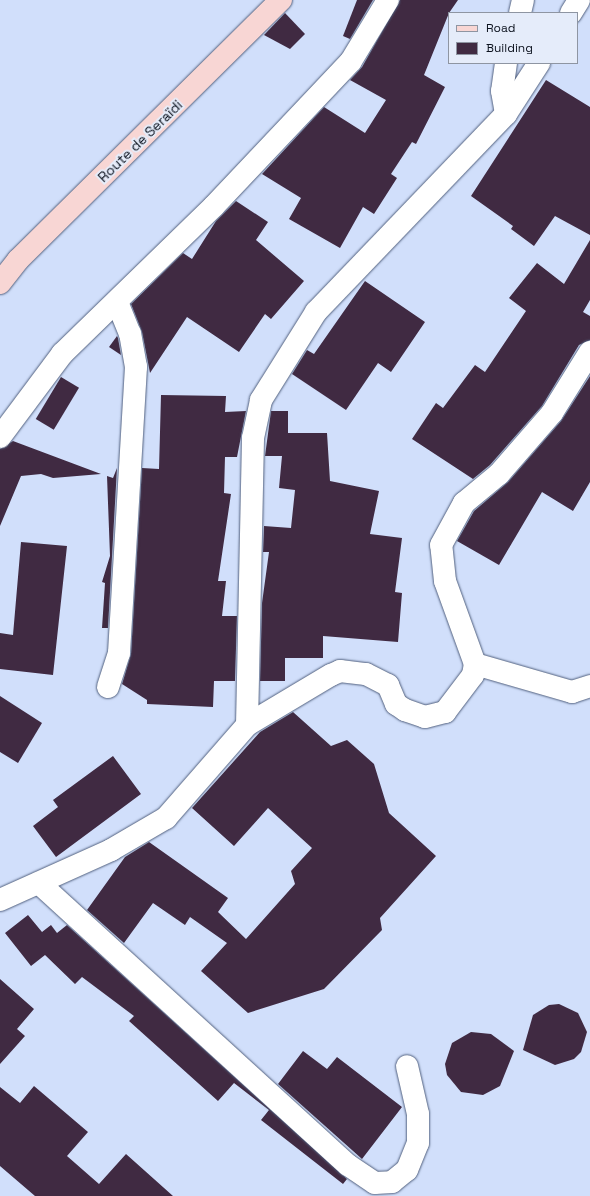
<!DOCTYPE html>
<html>
<head>
<meta charset="utf-8">
<style>
  body { margin:0 }
  #map { position:relative; width:590px; height:1196px; overflow:hidden; background:#d1dffb; font-family:"Space Grotesk",sans-serif }
  div>[style] { position:absolute }
  .building>* { inset:0; background:#402a42; transform-origin:0 0 }
  .roads { filter:drop-shadow(0 0 1px #51607e) drop-shadow(0 0 1px #51607e) }
  .street>* { height:22px; margin:-11px; padding:0 11px; transform-origin:11px; border-radius:11px; background:#fff }
  .secondary>* { height:22px; margin:-11px; padding:0 11px; transform-origin:11px; border-radius:11px; background:#f8d6d4 }
  span { translate:-50% -50%; white-space:nowrap; text-align:center; line-height:1.15; -webkit-text-stroke:4px #e5ecfa; paint-order:stroke }
  .street-label { font-size:14px; color:#0c121e }
  .legend { position:absolute; left:448px; top:12px; width:130px; height:52px; box-sizing:border-box; background:#e5ecfa; border:1px solid #8e95a2; margin:0; padding:5px 7px; list-style:none; font-size:12px; color:#0c121e }
  .legend li { display:flex; align-items:center; gap:8px; height:20px }
  .legend b { width:20px; border:1px solid #8e95a2 }
</style>
</head>
<body>
<div id="map">
  <div class="building">
    <div style="clip-path:polygon(357px 0,373px 0,350px 39px,343px 36px)"></div>
    <div style="clip-path:polygon(400px 0,458px 0,449px 13px,424px 75px,445px 87px,416px 144px,412px 142px,391px 174px,397px 178px,374px 214px,363px 207px,340px 248px,289px 219px,301px 198px,262px 174px,324px 107px,365px 133px,386px 100px,350px 80px,362px 67px)"></div>
    <div style="clip-path:polygon(285px 13px,305px 34px,290px 49px,264px 35px)"></div>
    <div style="clip-path:polygon(546px 80px,590px 107px,590px 235px,555px 216px,534px 246px,511px 229px,513px 226px,471px 196px)"></div>
    <div style="clip-path:polygon(236px 201px,268px 222px,256px 240px,304px 281px,271px 319px,265px 314px,239px 352px,187px 317px,150px 373px,142px 332px,131px 304px,183px 253px,192px 259px,216px 221px)"></div>
    <div style="clip-path:polygon(590px 240px,590px 300px,583px 312px,590px 316px,590px 340px,579px 345px,542px 406px,490px 465px,473px 479px,412px 439px,436px 403px,443px 408px,475px 365px,485px 372px,526px 311px,509px 298px,537px 263px,564px 284px)"></div>
    <div style="clip-path:polygon(365px 281px,425px 322px,391px 372px,378px 363px,346px 410px,292px 374px,307px 350px,314px 354px)"></div>
    <div style="clip-path:polygon(117px 336px,118px 338px,121px 355px,109px 347px)"></div>
    <div style="clip-path:polygon(590px 376px,590px 482px,573px 511px,542px 492px,499px 565px,457px 541px,474px 511px,508px 482px,561px 421px)"></div>
    <div style="left:61px;top:377px;width:21px;height:49px;rotate:31deg"></div>
    <div style="clip-path:polygon(161px 395px,226px 396px,225px 412px,246px 411px,237px 457px,225px 457px,224px 493px,231px 494px,218px 581px,226px 581px,222px 616px,237px 616px,235px 681px,214px 681px,213px 707px,147px 704px,147px 700px,122px 684px,131px 654px,142px 468px,159px 469px)"></div>
    <div style="clip-path:polygon(271px 411px,288px 411px,288px 433px,327px 433px,330px 481px,379px 491px,370px 534px,402px 538px,395px 592px,402px 593px,398px 642px,323px 636px,323px 658px,285px 658px,285px 681px,260px 681px,262px 603px,269px 552px,263px 552px,264px 526px,291px 528px,295px 490px,279px 488px,282px 456px,265px 456px)"></div>
    <div style="clip-path:polygon(13px 441px,101px 474px,53px 478px,41px 474px,21px 476px,0 526px,0 449px)"></div>
    <div style="clip-path:polygon(117px 468px,108px 628px,102px 628px,105px 583px,102px 582px,110px 556px,107px 476px,113px 478px)"></div>
    <div style="clip-path:polygon(21px 542px,67px 546px,53px 675px,0 669px,0 633px,13px 635px)"></div>
    <div style="clip-path:polygon(0 696px,42px 723px,18px 763px,0 752px)"></div>
    <div style="clip-path:polygon(293px 712px,331px 746px,347px 740px,374px 764px,389px 813px,436px 856px,380px 918px,382px 930px,324px 989px,248px 1013px,201px 971px,227px 943px,190px 917px,185px 925px,153px 903px,124px 943px,87px 910px,125px 857px,149px 842px,228px 898px,218px 912px,246px 939px,295px 884px,291px 871px,312px 848px,268px 808px,234px 846px,192px 808px,260px 732px)"></div>
    <div style="clip-path:polygon(113px 756px,141px 794px,56px 857px,33px 826px,58px 807px,53px 800px)"></div>
    <div style="clip-path:polygon(28px 915px,42px 932px,51px 925px,57px 933px,67px 925px,347px 1179px,343px 1184px,261px 1120px,269px 1110px,234px 1083px,218px 1101px,129px 1021px,134px 1016px,82px 977px,75px 984px,45px 955px,31px 966px,5px 933px)"></div>
    <div style="clip-path:polygon(0 979px,34px 1009px,17px 1029px,25px 1036px,0 1064px)"></div>
    <div style="clip-path:polygon(559px 1004px,578px 1013px,587px 1032px,581px 1052px,574px 1059px,555px 1065px,523px 1050px,533px 1015px,549px 1005px)"></div>
    <div style="clip-path:polygon(471px 1032px,491px 1034px,514px 1051px,500px 1086px,483px 1095px,461px 1092px,447px 1075px,445px 1064px,452px 1043px)"></div>
    <div style="clip-path:polygon(303px 1051px,327px 1069px,337px 1057px,402px 1107px,362px 1159px,278px 1084px)"></div>
    <div style="clip-path:polygon(34px 1086px,88px 1132px,67px 1156px,99px 1184px,126px 1154px,173px 1196px,35px 1196px,0 1166px,0 1087px,20px 1103px)"></div>
  </div>
  <div class="roads">
    <div class="street">
      <div style="left:520px;top:13px;width:13px;rotate:-77deg"></div>
      <div style="left:571px;top:13px;width:15px;rotate:-58deg"></div>
      <div style="left:506px;top:63px;width:28px;rotate:98deg"></div>
      <div style="left:502px;top:91px;width:23px;rotate:80deg"></div>
      <div style="left:0;top:437px;width:104px;rotate:-53.2deg"></div>
      <div style="left:62px;top:354px;width:212px;rotate:-44.2deg"></div>
      <div style="left:214px;top:206px;width:199px;rotate:-46.6deg"></div>
      <div style="left:351px;top:61px;width:71px;rotate:-58.8deg"></div>
      <div style="left:475px;top:664px;width:101px;rotate:16.1deg"></div>
      <div style="left:572px;top:692px;width:19px;rotate:-18deg"></div>
      <div style="left:108px;top:687px;width:36px;rotate:-72deg"></div>
      <div style="left:119px;top:653px;width:287px;rotate:-86.6deg"></div>
      <div style="left:136px;top:367px;width:34px;rotate:-100deg"></div>
      <div style="left:130px;top:334px;width:35px;rotate:-112deg"></div>
      <div style="left:247px;top:725px;width:287px;rotate:-88.8deg"></div>
      <div style="left:253px;top:438px;width:39px;rotate:-78deg"></div>
      <div style="left:261px;top:400px;width:104px;rotate:-58deg"></div>
      <div style="left:316px;top:312px;width:274px;rotate:-46.2deg"></div>
      <div style="left:506px;top:114px;width:61px;rotate:-57.1deg"></div>
      <div style="left:39px;top:883px;width:418px;rotate:42.4deg"></div>
      <div style="left:348px;top:1165px;width:32px;rotate:34deg"></div>
      <div style="left:375px;top:1183px;width:17px;rotate:-3deg"></div>
      <div style="left:392px;top:1182px;width:19px;rotate:-39deg"></div>
      <div style="left:407px;top:1170px;width:29px;rotate:-68deg"></div>
      <div style="left:418px;top:1143px;width:29px;rotate:-90deg"></div>
      <div style="left:418px;top:1114px;width:49px;rotate:-102.9deg"></div>
      <div style="left:0;top:900px;width:122px;rotate:-24.2deg"></div>
      <div style="left:111px;top:850px;width:64px;rotate:-30.2deg"></div>
      <div style="left:166px;top:818px;width:123px;rotate:-48.9deg"></div>
      <div style="left:247px;top:725px;width:98px;rotate:-30.8deg"></div>
      <div style="left:331px;top:675px;width:10px;rotate:-24deg"></div>
      <div style="left:340px;top:671px;width:26px;rotate:7deg"></div>
      <div style="left:366px;top:674px;width:25px;rotate:27deg"></div>
      <div style="left:388px;top:685px;width:21px;rotate:67deg"></div>
      <div style="left:396px;top:704px;width:11px;rotate:34deg"></div>
      <div style="left:405px;top:710px;width:21px;rotate:19deg"></div>
      <div style="left:425px;top:717px;width:21px;rotate:-14deg"></div>
      <div style="left:445px;top:712px;width:46px;rotate:-52.9deg"></div>
      <div style="left:473px;top:675px;width:11px;rotate:-80deg"></div>
      <div style="left:475px;top:664px;width:88px;rotate:-109.9deg"></div>
      <div style="left:445px;top:581px;width:36px;rotate:-96deg"></div>
      <div style="left:441px;top:545px;width:48px;rotate:-61.3deg"></div>
      <div style="left:464px;top:503px;width:45px;rotate:-39.6deg"></div>
      <div style="left:499px;top:474px;width:81px;rotate:-49deg"></div>
      <div style="left:552px;top:413px;width:72px;rotate:-58.1deg"></div>
    </div>
    <div class="secondary">
      <div style="left:0;top:283px;width:29px;rotate:-52deg"></div>
      <div style="left:18px;top:260px;width:370px;rotate:-44.7deg"></div>
    </div>
  </div>
  <div class="street-label">
    <span style="left:140px;top:141px;rotate:-44deg">Route de Seraïdi</span>
  </div>
  <ul class="legend">
  <li><b style="height:5px;background:#f8d6d4"></b>Road</li>
  <li><b style="height:11px;background:#402a42"></b>Building</li>
  </ul>
</div>
</body>
</html>
